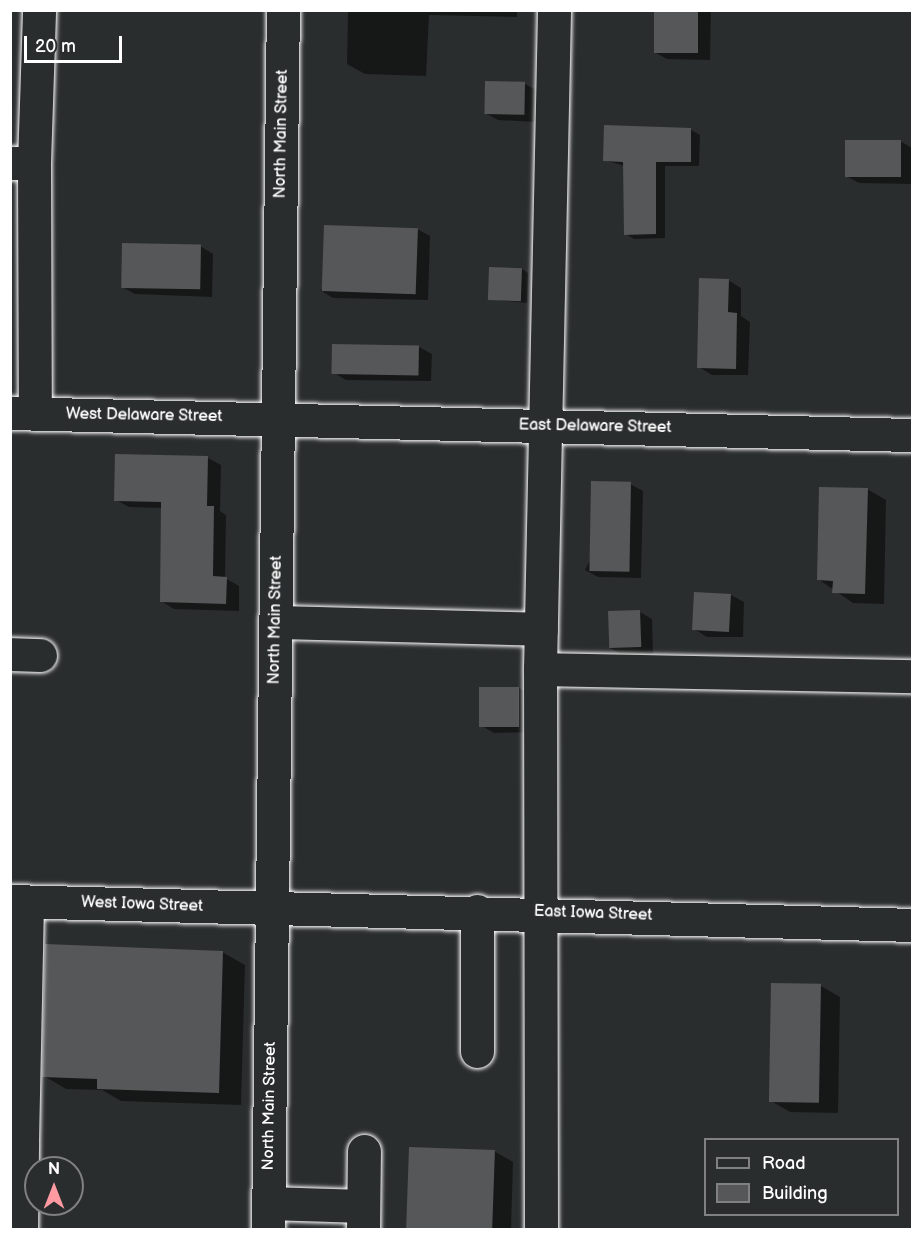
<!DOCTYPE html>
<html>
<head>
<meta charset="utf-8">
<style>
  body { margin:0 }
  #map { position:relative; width:923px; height:1240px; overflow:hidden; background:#2a2d2e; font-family:"Balsamiq Sans",sans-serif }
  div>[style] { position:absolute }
  .shadow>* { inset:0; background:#0007 }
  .building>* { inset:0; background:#555758; transform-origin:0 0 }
  .roads { filter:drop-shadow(0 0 2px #fff) drop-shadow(0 0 2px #fff) }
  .minor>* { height:33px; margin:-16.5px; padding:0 16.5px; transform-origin:16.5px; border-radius:16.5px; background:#2a2d2e }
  span { translate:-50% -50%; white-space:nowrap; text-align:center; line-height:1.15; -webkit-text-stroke:4.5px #2a2d2e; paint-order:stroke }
  .street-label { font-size:16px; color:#fff }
  .frame { position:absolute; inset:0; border:12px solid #fff; pointer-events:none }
  .legend { position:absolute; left:704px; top:1138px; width:195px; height:78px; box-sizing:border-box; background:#2a2d2e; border:2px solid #7f8182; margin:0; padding:8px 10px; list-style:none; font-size:18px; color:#fff }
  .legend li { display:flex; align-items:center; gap:12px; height:30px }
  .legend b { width:30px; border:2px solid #7f8182 }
  .north { position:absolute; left:24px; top:1156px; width:60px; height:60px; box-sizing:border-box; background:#2a2d2e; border:2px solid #7f8182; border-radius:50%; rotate:0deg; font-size:16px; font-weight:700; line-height:24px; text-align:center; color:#fff }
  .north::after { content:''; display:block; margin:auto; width:21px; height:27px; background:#ff9aa2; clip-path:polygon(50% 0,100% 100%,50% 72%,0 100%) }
  .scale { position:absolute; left:24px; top:36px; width:98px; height:27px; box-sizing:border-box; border:3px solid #fff; border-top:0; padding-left:8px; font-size:18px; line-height:21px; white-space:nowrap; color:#fff; -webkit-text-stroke:4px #2a2d2e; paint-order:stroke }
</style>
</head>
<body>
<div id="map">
  <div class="shadow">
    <div style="clip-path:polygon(348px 10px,517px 10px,517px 17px,429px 15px,426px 76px,365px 74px,347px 64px)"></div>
    <div style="clip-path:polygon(655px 10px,711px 10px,710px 60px,667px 59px,654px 52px)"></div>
    <div style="clip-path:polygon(525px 84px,538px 91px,536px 122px,498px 120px,485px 113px)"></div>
    <div style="clip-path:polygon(691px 130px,700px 135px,699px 166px,665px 166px,665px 238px,634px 239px,626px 234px,625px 166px,604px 160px)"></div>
    <div style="clip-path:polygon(900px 141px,912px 148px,912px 184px,859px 183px,846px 176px)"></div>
    <div style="clip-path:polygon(417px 229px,430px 236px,428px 300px,333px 298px,320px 290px)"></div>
    <div style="clip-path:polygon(200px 246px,213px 254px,212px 297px,135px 294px,122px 287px)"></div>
    <div style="clip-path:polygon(522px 269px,528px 273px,527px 303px,489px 299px)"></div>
    <div style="clip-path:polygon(728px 280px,741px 288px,741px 316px,750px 322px,748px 375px,712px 375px,699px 367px)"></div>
    <div style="clip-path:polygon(334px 345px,419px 347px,432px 354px,431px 381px,346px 380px,334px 373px)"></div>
    <div style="clip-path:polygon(208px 458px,221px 465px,220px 511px,226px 515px,225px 578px,239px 586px,239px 611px,174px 609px,161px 601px,162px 508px,129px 507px,116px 500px)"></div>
    <div style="clip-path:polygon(630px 484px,643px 491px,641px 578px,598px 577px,585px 570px)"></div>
    <div style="clip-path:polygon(867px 489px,886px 500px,884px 604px,853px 603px,818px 579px)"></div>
    <div style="clip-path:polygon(731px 595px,744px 602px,743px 637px,707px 637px,694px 629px)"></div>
    <div style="clip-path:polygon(640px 612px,652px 619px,653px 654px,623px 655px,610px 648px)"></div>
    <div style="clip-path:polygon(519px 688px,532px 696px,533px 732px,494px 733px,482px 726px)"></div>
    <div style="clip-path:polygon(222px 952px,245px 965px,241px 1105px,121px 1101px,102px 1090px,66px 1089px,44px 1076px)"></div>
    <div style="clip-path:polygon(821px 986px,840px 997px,838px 1113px,790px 1112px,771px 1101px)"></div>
    <div style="clip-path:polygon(494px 1151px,513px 1162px,511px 1230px,408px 1230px)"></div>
  </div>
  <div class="building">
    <div style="left:654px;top:10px;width:44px;height:43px"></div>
    <div style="left:485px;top:81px;width:40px;height:33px;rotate:1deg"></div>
    <div style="clip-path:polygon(604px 125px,691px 128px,691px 162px,656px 162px,656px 234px,624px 235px,623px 162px,603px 161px)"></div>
    <div style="left:845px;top:140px;width:56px;height:37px"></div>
    <div style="left:324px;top:225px;width:94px;height:66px;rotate:2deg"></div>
    <div style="left:122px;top:243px;width:79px;height:45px;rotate:1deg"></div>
    <div style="left:489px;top:267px;width:33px;height:33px;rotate:2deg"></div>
    <div style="clip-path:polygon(699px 278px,729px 279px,728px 312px,737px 313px,736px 369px,697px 368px)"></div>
    <div style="left:332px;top:344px;width:87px;height:30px;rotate:1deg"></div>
    <div style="clip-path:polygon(115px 454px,208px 456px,207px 506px,214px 506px,213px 576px,227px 577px,226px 604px,160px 602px,161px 502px,114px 501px)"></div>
    <div style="left:591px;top:481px;width:40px;height:90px;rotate:1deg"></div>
    <div style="clip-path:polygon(819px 487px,868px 488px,865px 594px,832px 593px,833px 581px,817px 580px)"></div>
    <div style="left:694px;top:592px;width:37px;height:38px;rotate:3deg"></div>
    <div style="left:640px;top:610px;width:37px;height:32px;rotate:88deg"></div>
    <div style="left:479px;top:687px;width:40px;height:40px"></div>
    <div style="clip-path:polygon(45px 944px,223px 951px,219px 1093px,97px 1089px,97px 1079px,42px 1077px)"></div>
    <div style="left:771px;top:983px;width:50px;height:119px;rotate:1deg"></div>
    <div style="left:409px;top:1147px;width:86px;height:83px;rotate:2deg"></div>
  </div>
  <div class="roads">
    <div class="minor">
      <div style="left:10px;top:163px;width:24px"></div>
      <div style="left:34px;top:163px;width:153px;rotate:-88.1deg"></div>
      <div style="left:34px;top:163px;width:251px;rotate:89.8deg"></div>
      <div style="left:10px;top:413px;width:902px;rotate:1.4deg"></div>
      <div style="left:276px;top:622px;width:265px;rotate:1.5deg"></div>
      <div style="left:10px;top:654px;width:30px;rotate:2deg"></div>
      <div style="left:540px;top:669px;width:372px;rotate:1.1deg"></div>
      <div style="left:10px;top:901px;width:902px;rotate:1.52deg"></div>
      <div style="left:477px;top:911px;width:140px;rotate:90deg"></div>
      <div style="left:10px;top:1141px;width:12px;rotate:5deg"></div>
      <div style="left:22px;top:1142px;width:240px;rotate:-88.8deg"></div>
      <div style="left:268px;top:1203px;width:95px;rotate:1.8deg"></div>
      <div style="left:21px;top:1230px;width:88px;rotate:-89.3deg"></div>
      <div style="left:268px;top:1230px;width:1220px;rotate:-89.3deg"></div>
      <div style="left:363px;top:1230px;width:79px;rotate:-89.3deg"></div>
      <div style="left:541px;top:1230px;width:561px;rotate:-90.1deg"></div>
      <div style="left:540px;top:669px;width:659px;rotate:-88.78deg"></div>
    </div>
  </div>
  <div class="street-label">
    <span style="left:282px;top:134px;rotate:-89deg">North Main Street</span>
    <span style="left:144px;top:416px;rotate:1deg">West Delaware Street</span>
    <span style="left:595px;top:427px;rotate:1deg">East Delaware Street</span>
    <span style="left:276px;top:620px;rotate:-89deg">North Main Street</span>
    <span style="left:142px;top:905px;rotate:2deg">West Iowa Street</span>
    <span style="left:593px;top:914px;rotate:2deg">East Iowa Street</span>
    <span style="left:270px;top:1106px;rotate:-89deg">North Main Street</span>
  </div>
  <div class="frame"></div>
  <ul class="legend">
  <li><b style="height:8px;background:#2a2d2e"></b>Road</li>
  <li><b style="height:16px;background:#555758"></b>Building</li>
  </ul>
  <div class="north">N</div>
  <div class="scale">20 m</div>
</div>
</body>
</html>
